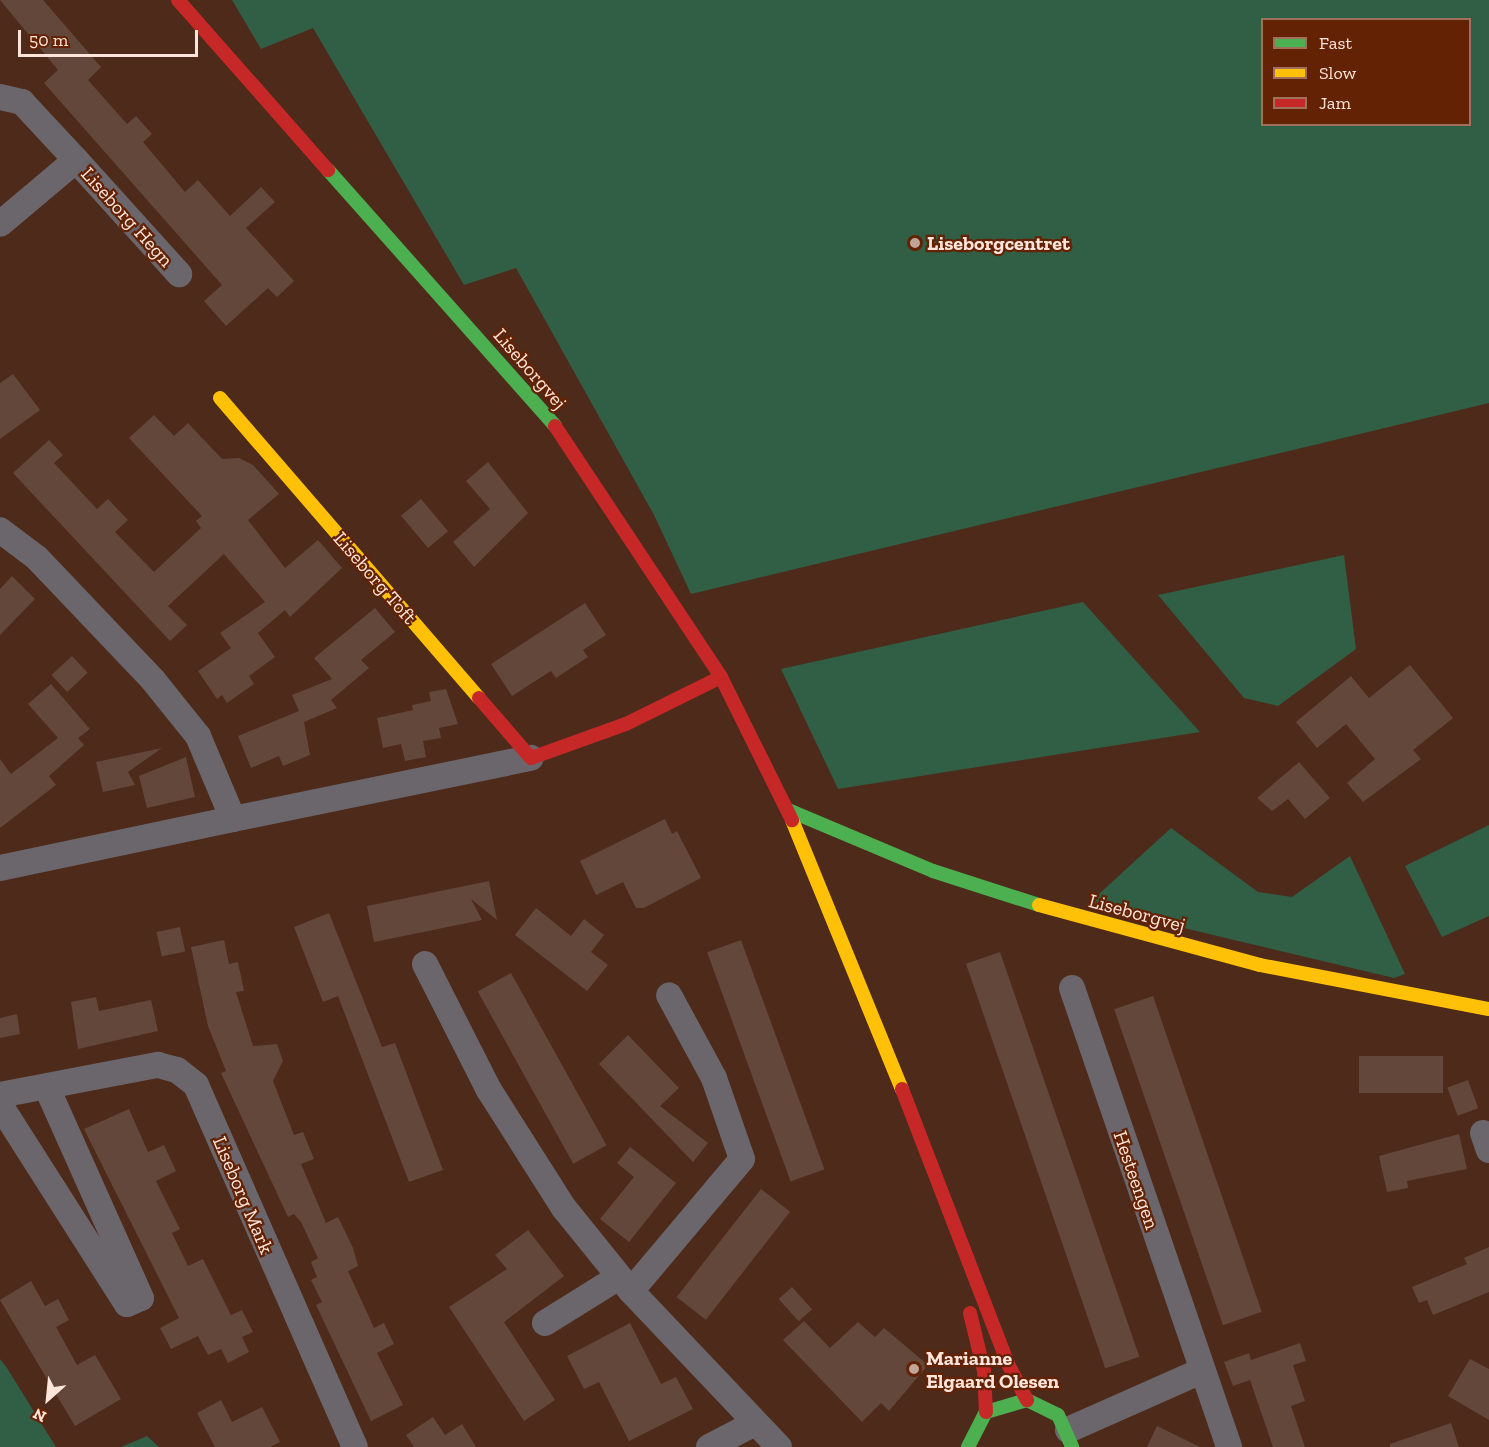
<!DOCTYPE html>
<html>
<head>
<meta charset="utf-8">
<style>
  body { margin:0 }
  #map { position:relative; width:1489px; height:1447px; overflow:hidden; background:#4d2a1a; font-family:"Zilla Slab",serif }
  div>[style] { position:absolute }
  .green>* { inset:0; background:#305f45 }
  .building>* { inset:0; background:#64473b; transform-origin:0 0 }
  .street>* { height:26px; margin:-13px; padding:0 13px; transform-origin:13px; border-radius:13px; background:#6b666c }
  .fast>* { height:14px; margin:-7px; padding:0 7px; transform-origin:7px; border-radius:7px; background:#4caf50 }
  .slow>* { height:14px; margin:-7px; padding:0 7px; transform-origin:7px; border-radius:7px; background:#ffc107 }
  .jam>* { height:14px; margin:-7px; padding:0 7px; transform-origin:7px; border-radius:7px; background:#c62828 }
  .dots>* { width:16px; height:16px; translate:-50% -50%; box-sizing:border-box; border:3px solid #632204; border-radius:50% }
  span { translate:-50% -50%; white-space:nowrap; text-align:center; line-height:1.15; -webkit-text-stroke:4.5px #632204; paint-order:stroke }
  .street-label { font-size:20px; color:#fee5db }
  .poi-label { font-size:20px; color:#fee5db; font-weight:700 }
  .left { translate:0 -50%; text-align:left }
  .legend { position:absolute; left:1261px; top:18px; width:210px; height:108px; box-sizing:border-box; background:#632204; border:2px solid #a1705a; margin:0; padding:8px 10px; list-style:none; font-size:18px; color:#fee5db }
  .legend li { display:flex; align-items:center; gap:12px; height:30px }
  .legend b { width:30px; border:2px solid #a1705a }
  .north { position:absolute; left:18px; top:1369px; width:60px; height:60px; -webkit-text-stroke:4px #632204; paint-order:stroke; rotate:207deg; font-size:16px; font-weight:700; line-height:24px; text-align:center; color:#fee5db }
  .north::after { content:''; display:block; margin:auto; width:21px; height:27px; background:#fee5db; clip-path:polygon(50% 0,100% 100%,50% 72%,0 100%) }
  .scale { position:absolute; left:18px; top:30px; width:180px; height:27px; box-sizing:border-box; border:3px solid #fee5db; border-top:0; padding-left:8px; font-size:18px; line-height:21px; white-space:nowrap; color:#fee5db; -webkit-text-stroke:4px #632204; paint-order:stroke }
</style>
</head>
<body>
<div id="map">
  <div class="green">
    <div style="clip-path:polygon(evenodd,232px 0,1489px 0,1489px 403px,691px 594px,654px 515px,516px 268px,464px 285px,313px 28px,261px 49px,232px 0,1262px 20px,1470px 20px,1470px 124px,1262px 124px,1262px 20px)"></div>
    <div style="clip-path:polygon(1344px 555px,1356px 649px,1278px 706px,1244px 698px,1158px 595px)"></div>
    <div style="clip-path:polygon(1083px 602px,1200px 732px,838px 789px,781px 669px)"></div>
    <div style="clip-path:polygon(1489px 825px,1489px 916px,1442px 937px,1405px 866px)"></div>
    <div style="clip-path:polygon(1171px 828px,1258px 892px,1292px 897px,1350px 856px,1405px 974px,1394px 978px,1087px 905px)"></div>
    <div style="clip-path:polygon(0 1359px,7px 1368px,56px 1447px,0 1447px)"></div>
    <div style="clip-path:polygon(147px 1436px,159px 1447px,121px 1447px)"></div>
  </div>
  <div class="building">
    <div style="clip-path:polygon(0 0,43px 0,101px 67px,88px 80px,127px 124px,136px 116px,152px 134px,143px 142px,185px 192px,198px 180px,230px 216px,261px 187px,275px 202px,246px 228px,294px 281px,277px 297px,268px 288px,226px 326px,204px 301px,222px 285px,44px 83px,58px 70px)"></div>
    <div style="clip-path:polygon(13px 374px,40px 410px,0 439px,0 383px)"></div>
    <div style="clip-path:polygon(154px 415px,174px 436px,188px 423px,222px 459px,239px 458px,253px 465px,279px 494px,248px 520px,285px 568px,318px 540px,342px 568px,290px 617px,285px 610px,258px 633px,275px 657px,249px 676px,254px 684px,227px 703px,222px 695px,217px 699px,198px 671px,231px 648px,220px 633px,265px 602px,224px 554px,168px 606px,187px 625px,170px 641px,13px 473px,49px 440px,63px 455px,54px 463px,97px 509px,108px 499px,128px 520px,115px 532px,154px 572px,201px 528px,196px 521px,202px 516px,129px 438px)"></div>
    <div style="clip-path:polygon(488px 462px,528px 513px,474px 567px,453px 542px,490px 509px,466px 481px)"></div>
    <div style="left:421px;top:499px;width:42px;height:26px;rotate:50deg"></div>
    <div style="clip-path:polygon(12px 576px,35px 599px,0 635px,0 589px)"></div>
    <div style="clip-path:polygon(585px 603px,606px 635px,583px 650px,588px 657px,556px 678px,551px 671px,512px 696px,491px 664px)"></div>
    <div style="clip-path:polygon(375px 608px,395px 632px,361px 660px,369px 668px,331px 700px,337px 708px,304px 722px,310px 755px,283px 766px,279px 756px,251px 768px,238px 736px,299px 711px,292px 695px,332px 679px,314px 658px)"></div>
    <div style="left:72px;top:656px;width:23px;height:28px;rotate:47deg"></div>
    <div style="clip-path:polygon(1410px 665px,1453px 718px,1413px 750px,1421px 759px,1363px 802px,1347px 783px,1375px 759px,1346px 724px,1317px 748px,1296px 722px,1351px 676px,1369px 698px)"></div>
    <div style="clip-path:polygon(51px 684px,90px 729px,78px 738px,84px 745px,49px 776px,56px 785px,0 828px,0 759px,11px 774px,58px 738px,28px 704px)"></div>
    <div style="clip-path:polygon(446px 689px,458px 724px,439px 728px,441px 738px,423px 741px,426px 757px,405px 761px,401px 744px,383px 748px,377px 718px,413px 710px,412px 705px,431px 701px,429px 692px)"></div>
    <div style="clip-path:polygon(162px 748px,128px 772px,135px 785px,103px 792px,96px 762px)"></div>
    <div style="clip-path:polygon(186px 757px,195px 797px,147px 808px,139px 776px)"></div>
    <div style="clip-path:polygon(1299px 762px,1330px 798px,1305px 819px,1288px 799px,1272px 811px,1257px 798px)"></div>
    <div style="clip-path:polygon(665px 819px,672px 834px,677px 831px,701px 878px,644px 908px,636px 908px,623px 882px,596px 895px,580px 861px)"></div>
    <div style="clip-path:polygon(489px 881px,497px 920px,471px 899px,482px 920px,374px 942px,367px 906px)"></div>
    <div style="clip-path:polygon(536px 908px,571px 936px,584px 919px,604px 935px,591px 952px,608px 965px,587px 991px,515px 935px)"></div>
    <div style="clip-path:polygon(329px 913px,382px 1047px,395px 1043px,443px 1170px,409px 1182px,338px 996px,323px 1002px,294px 927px)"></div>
    <div style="left:180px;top:927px;width:25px;height:24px;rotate:78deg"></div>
    <div style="clip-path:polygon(224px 940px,229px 964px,238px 962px,244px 991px,236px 992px,253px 1046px,277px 1044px,283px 1061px,273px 1081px,294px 1135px,303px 1132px,314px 1159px,301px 1164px,326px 1223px,338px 1217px,353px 1248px,358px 1266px,348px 1271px,374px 1328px,384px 1323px,394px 1344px,377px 1353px,403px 1405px,371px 1421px,316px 1305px,322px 1302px,311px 1280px,317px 1277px,311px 1262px,318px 1258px,301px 1222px,294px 1214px,288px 1217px,221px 1073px,226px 1071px,208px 1026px,191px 947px)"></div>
    <div style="left:741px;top:940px;width:244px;height:36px;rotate:70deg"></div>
    <div style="left:1000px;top:952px;width:428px;height:36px;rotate:71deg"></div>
    <div style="left:511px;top:973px;width:197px;height:38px;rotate:61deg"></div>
    <div style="left:1153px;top:996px;width:334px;height:41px;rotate:71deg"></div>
    <div style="clip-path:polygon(96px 997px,99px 1011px,151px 1000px,158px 1031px,78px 1049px,71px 1002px)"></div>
    <div style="clip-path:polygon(17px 1014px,20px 1034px,0 1038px,0 1018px)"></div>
    <div style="clip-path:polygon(628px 1035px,679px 1088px,660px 1106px,708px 1143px,693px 1162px,599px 1064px)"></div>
    <div style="left:1359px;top:1056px;width:84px;height:37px"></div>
    <div style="left:1468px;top:1080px;width:30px;height:22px;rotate:70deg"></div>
    <div style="clip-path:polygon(129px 1109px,148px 1152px,164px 1145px,176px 1171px,156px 1181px,180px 1229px,172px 1233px,188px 1266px,203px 1259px,231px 1315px,242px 1310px,253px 1332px,242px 1337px,249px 1352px,228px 1363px,221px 1349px,208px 1355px,198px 1336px,171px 1349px,160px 1328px,179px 1318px,84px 1129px)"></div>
    <div style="clip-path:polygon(1459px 1134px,1467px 1169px,1407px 1181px,1408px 1188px,1387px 1192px,1379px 1156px)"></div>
    <div style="clip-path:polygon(630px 1147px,676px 1183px,629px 1242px,600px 1219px,634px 1177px,617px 1163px)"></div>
    <div style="left:761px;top:1189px;width:37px;height:137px;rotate:38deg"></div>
    <div style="clip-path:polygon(528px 1230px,564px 1276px,504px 1322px,555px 1400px,524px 1421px,449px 1307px,507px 1269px,495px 1255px)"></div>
    <div style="clip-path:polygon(1489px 1247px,1489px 1292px,1433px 1315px,1427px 1300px,1419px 1303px,1412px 1287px,1467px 1264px,1464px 1258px)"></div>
    <div style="clip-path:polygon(31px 1281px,45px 1306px,58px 1299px,69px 1320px,56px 1327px,77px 1365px,95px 1355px,121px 1399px,75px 1426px,0 1300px)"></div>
    <div style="left:792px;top:1287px;width:30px;height:18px;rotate:48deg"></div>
    <div style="clip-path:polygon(804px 1321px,830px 1348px,858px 1322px,875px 1337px,884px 1328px,928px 1365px,889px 1411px,881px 1403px,862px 1422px,783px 1340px)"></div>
    <div style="clip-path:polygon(630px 1323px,661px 1384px,676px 1377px,693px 1409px,629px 1441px,599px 1382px,584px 1389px,567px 1356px)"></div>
    <div style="clip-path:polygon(1300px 1343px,1306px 1361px,1293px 1365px,1305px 1401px,1291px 1406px,1305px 1447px,1273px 1447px,1250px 1380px,1233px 1386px,1224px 1362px,1249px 1353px,1251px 1360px)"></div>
    <div style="clip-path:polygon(1470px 1359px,1489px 1369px,1489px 1420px,1448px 1396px)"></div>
    <div style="clip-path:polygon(221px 1400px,232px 1422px,262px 1407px,280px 1442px,270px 1447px,215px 1447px,197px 1413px)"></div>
    <div style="clip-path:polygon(433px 1417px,445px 1435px,462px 1424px,476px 1447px,414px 1447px,406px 1435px)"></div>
    <div style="clip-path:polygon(1451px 1423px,1459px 1447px,1390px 1447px,1390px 1444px)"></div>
    <div style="clip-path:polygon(1157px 1426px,1200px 1447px,1147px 1447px)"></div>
  </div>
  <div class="street">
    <div style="left:0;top:97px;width:23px;rotate:13deg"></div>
    <div style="left:22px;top:102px;width:79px;rotate:47deg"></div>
    <div style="left:76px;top:160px;width:99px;rotate:139.9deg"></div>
    <div style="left:76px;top:160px;width:154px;rotate:47.9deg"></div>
    <div style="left:0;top:530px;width:46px;rotate:37.1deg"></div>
    <div style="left:37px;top:558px;width:168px;rotate:46.4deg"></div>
    <div style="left:153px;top:680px;width:72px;rotate:51.2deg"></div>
    <div style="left:198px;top:736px;width:90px;rotate:67.1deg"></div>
    <div style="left:233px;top:819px;width:304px;rotate:-11.6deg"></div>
    <div style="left:0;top:868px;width:238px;rotate:-11.9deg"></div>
    <div style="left:425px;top:964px;width:141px;rotate:63.1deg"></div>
    <div style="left:489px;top:1090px;width:140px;rotate:57.6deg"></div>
    <div style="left:564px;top:1208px;width:107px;rotate:51.1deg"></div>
    <div style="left:631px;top:1291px;width:215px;rotate:46.5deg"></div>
    <div style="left:1072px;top:988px;width:485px;rotate:71.1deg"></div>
    <div style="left:0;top:1095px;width:161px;rotate:-10.8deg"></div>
    <div style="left:158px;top:1065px;width:20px;rotate:15deg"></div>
    <div style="left:177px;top:1070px;width:24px;rotate:38deg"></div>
    <div style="left:196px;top:1085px;width:395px;rotate:66.3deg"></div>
    <div style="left:0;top:1105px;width:236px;rotate:57.5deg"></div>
    <div style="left:127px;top:1304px;width:15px;rotate:-23deg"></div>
    <div style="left:141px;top:1298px;width:228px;rotate:-114.1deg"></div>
    <div style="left:1483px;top:1133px;width:18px;rotate:71deg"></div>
    <div style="left:631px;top:1291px;width:172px;rotate:-49.9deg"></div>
    <div style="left:742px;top:1159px;width:86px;rotate:-109.1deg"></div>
    <div style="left:714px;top:1078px;width:94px;rotate:-118.5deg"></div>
    <div style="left:545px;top:1323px;width:87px;rotate:-31.9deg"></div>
    <div style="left:1068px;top:1430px;width:145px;rotate:-23.9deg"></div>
    <div style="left:709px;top:1447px;width:52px;rotate:-27.6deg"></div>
  </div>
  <div class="fast">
    <div style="left:328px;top:170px;width:342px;rotate:48.4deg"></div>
    <div style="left:788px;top:810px;width:157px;rotate:22.8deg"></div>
    <div style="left:933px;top:871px;width:111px;rotate:17.8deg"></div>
    <div style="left:968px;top:1447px;width:39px;rotate:-63deg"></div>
    <div style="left:986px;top:1412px;width:43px;rotate:-16.3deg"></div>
    <div style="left:1027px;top:1400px;width:34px;rotate:26deg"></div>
    <div style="left:1058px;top:1415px;width:35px;rotate:66deg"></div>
  </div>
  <div class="slow">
    <div style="left:220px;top:398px;width:396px;rotate:49.2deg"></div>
    <div style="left:792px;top:820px;width:291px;rotate:67.8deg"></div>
    <div style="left:1039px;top:905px;width:229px;rotate:15.2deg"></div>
    <div style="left:1260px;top:965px;width:233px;rotate:10.9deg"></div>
  </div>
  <div class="jam">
    <div style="left:178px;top:0;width:227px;rotate:48.6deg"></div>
    <div style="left:555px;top:426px;width:301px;rotate:56.5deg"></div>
    <div style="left:721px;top:677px;width:160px;rotate:63.6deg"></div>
    <div style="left:479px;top:698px;width:79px;rotate:49.1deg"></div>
    <div style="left:531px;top:758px;width:101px;rotate:-19.7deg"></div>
    <div style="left:626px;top:724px;width:106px;rotate:-26.3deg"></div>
    <div style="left:902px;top:1089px;width:295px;rotate:68.9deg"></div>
    <div style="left:1008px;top:1364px;width:41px;rotate:62.2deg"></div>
    <div style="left:970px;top:1313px;width:60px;rotate:76.4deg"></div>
    <div style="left:984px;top:1371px;width:41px;rotate:87.2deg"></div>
  </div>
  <div class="dots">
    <div style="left:915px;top:243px;background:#c0a497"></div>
    <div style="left:914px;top:1369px;background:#c0a497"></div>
  </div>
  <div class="street-label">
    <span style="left:127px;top:217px;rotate:48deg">Liseborg Hegn</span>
    <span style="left:530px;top:369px;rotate:49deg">Liseborgvej</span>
    <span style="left:375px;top:578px;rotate:49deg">Liseborg Toft</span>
    <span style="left:1137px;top:913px;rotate:15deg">Liseborgvej</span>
    <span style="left:1136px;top:1180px;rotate:71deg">Hesteengen</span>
    <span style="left:243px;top:1195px;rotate:67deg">Liseborg Mark</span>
  </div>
  <div class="poi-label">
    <span class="left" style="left:927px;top:243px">Liseborgcentret</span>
    <span class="left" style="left:926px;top:1370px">Marianne<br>Elgaard Olesen</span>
  </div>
  <ul class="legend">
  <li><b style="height:8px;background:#4caf50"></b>Fast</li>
  <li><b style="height:8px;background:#ffc107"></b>Slow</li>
  <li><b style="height:8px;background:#c62828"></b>Jam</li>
  </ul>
  <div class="north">N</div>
  <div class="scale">50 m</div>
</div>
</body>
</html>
